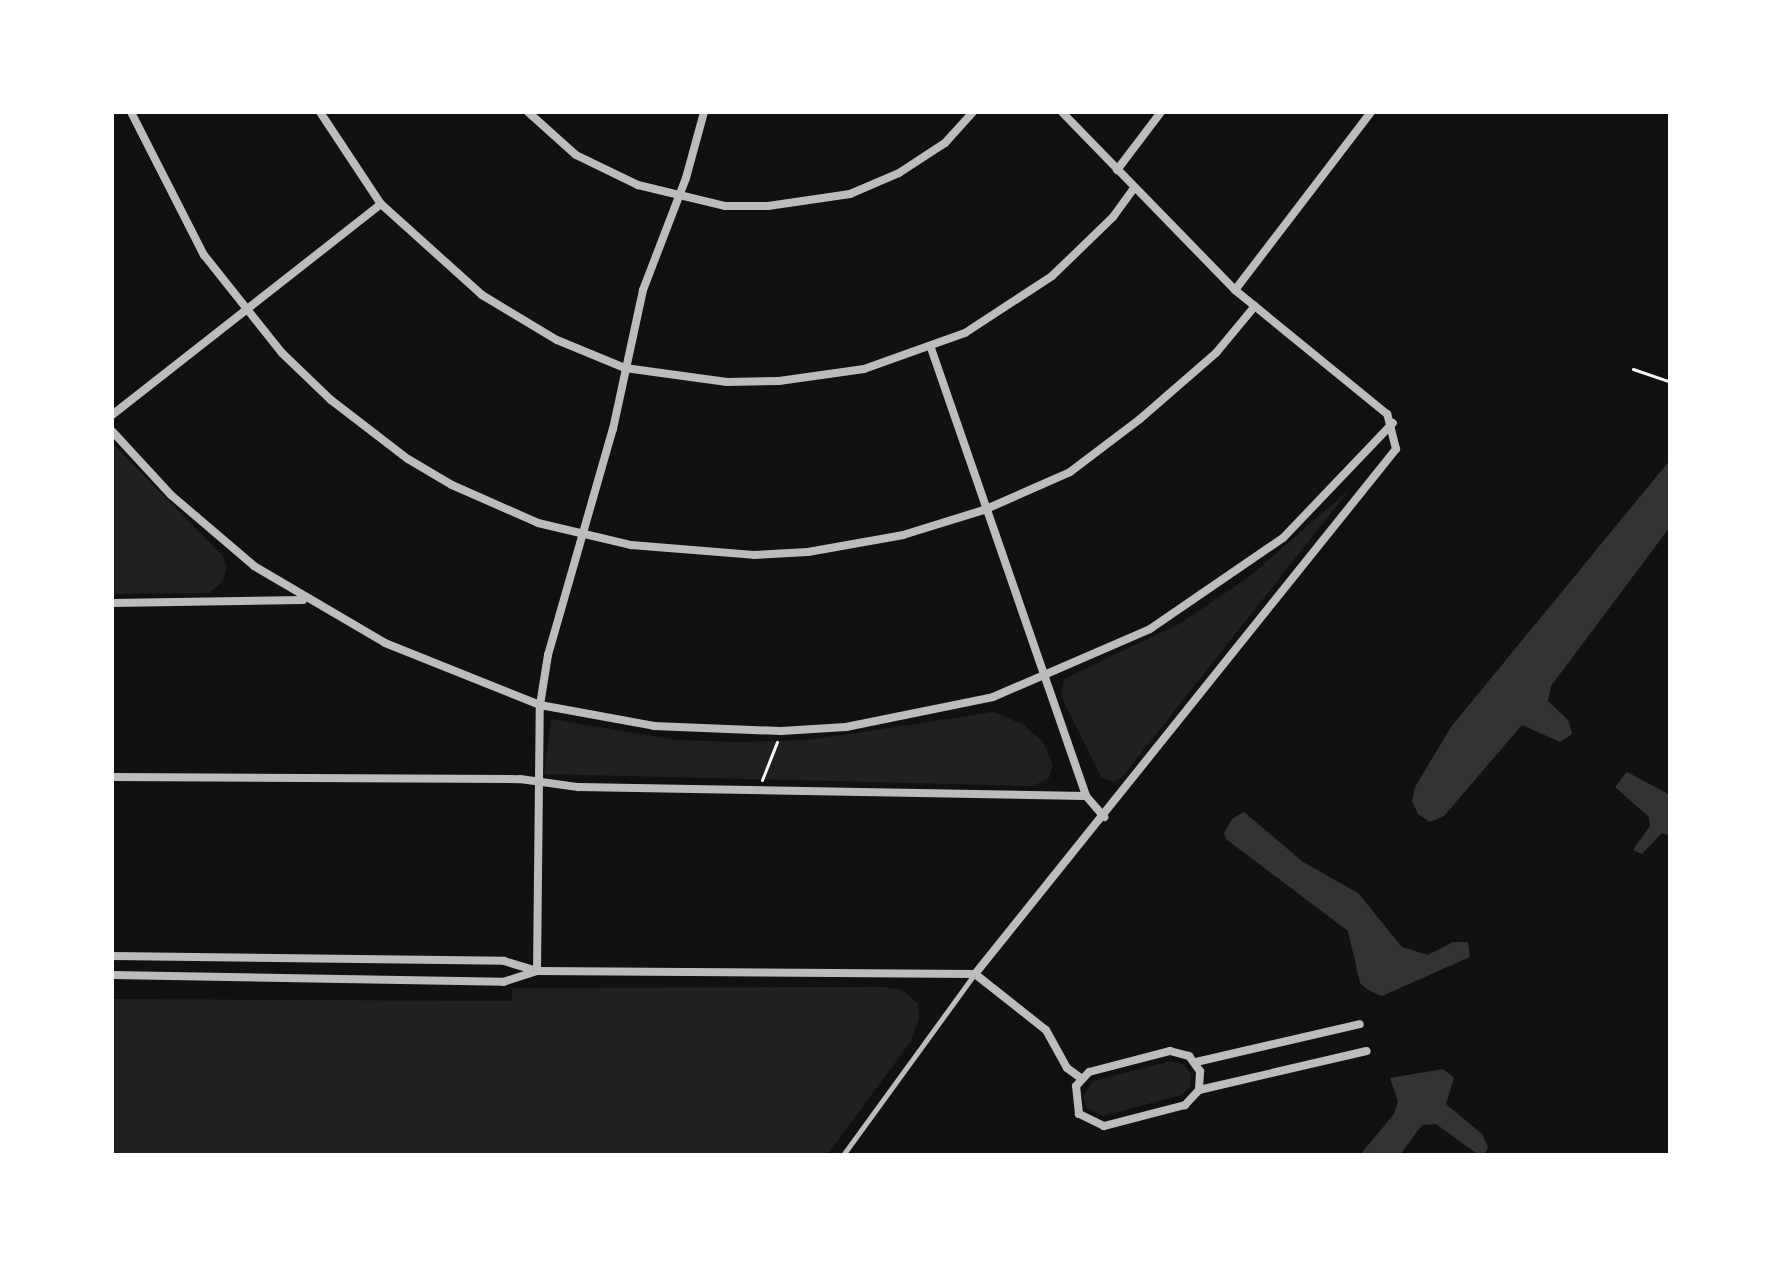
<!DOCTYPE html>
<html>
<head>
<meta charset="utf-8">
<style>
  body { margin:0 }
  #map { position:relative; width:1782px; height:1267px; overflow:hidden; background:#111; font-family:"Sofia Sans Condensed",sans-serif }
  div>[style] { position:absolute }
  .green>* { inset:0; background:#202020 }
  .water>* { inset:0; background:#333 }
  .path>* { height:3px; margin:-1.5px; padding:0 1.5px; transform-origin:1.5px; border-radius:1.5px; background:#f5f5f5 }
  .service>* { height:5px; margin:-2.5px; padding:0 2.5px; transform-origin:2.5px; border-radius:2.5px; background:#bcbcbc }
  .minor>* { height:8px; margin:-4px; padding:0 4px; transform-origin:4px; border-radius:4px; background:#bcbcbc }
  span { translate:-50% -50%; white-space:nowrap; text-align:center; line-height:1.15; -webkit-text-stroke:8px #fff; paint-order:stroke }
  .frame { position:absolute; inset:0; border:114px solid #fff; pointer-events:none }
</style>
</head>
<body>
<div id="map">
  <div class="green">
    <div style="clip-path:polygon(112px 443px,222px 555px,227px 568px,222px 582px,209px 593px,112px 594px)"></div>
    <div style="clip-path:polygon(1350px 489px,1122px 777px,1114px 782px,1101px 777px,1061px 696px,1064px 679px,1181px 623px,1250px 576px)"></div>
    <div style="clip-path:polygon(994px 712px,1024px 725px,1043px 742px,1053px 765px,1049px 778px,1033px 786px,544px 774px,551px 719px,676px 740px,739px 742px,809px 740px)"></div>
    <div style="clip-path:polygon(883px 987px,902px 990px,918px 1003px,919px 1018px,911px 1041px,827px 1155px,112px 1155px,112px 999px,512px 1001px,512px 988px)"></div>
    <div style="clip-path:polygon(1171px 1061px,1183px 1064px,1191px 1074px,1190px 1087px,1181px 1095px,1103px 1116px,1087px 1108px,1083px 1096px,1093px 1081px)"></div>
  </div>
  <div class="water">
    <div style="clip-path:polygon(1670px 460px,1670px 527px,1551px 686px,1548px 701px,1569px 721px,1572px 734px,1560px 742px,1522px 725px,1444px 816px,1430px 822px,1418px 814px,1412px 801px,1415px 787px,1451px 727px)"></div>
    <div style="clip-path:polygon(1627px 772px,1670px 795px,1670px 836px,1662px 833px,1642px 854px,1633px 850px,1650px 826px,1649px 817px,1615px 787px)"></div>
    <div style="clip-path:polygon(1244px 812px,1303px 862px,1358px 893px,1402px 947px,1428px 955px,1453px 942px,1468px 942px,1470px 957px,1382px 996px,1368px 990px,1360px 983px,1348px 931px,1226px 839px,1224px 833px,1232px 819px)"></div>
    <div style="clip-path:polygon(1443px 1069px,1454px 1078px,1446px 1104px,1482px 1134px,1488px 1147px,1485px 1153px,1476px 1153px,1436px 1124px,1422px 1125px,1400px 1155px,1360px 1155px,1394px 1114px,1398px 1101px,1390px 1078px)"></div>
  </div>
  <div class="path">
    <div style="left:1633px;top:369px;width:39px;rotate:19deg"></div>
    <div style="left:762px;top:780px;width:41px;rotate:-68.5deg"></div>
  </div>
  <div class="service">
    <div style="left:843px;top:1155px;width:223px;rotate:-54deg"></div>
  </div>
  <div class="minor">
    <div style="left:131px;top:112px;width:161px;rotate:63deg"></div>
    <div style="left:204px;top:255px;width:125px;rotate:51.5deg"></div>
    <div style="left:282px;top:353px;width:68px;rotate:43.8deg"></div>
    <div style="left:331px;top:400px;width:97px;rotate:37.5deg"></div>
    <div style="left:408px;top:459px;width:51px;rotate:30.6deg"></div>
    <div style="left:452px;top:485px;width:94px;rotate:23.8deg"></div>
    <div style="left:538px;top:523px;width:96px;rotate:13.3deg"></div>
    <div style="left:631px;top:545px;width:123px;rotate:4.6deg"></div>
    <div style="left:754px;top:555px;width:54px;rotate:-3.2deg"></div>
    <div style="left:808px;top:552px;width:97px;rotate:-10.1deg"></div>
    <div style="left:903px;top:535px;width:85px;rotate:-17.2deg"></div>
    <div style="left:984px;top:510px;width:94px;rotate:-23.8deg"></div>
    <div style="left:1070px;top:472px;width:88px;rotate:-37.1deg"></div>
    <div style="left:1140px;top:419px;width:101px;rotate:-41deg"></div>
    <div style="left:1216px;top:353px;width:61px;rotate:-50.3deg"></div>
    <div style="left:320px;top:112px;width:110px;rotate:56.5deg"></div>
    <div style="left:381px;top:204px;width:136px;rotate:42deg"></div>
    <div style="left:482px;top:295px;width:87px;rotate:31deg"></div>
    <div style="left:557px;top:340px;width:74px;rotate:22.4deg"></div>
    <div style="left:625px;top:368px;width:103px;rotate:7.8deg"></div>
    <div style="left:727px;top:382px;width:52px;rotate:-1.1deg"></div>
    <div style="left:779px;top:381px;width:86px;rotate:-8deg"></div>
    <div style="left:864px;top:369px;width:107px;rotate:-19.6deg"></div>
    <div style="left:965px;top:333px;width:104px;rotate:-33.2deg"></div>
    <div style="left:1052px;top:276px;width:85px;rotate:-44deg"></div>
    <div style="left:1113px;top:217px;width:36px;rotate:-54deg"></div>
    <div style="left:528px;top:112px;width:64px;rotate:41.9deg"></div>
    <div style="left:576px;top:155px;width:69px;rotate:25.8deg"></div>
    <div style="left:638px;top:185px;width:89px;rotate:13.6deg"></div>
    <div style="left:725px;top:206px;width:43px"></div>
    <div style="left:768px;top:206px;width:83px;rotate:-8.3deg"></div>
    <div style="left:850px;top:194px;width:53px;rotate:-23.2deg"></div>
    <div style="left:899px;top:173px;width:55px;rotate:-33.1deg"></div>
    <div style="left:945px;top:143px;width:42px;rotate:-47.9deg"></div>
    <div style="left:1117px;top:170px;width:73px;rotate:-52.8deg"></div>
    <div style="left:1235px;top:290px;width:224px;rotate:-52.6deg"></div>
    <div style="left:931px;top:348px;width:474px;rotate:70.9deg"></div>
    <div style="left:1086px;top:796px;width:28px;rotate:49deg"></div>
    <div style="left:112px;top:415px;width:342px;rotate:-38.1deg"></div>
    <div style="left:112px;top:431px;width:87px;rotate:47.3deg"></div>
    <div style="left:171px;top:495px;width:109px;rotate:40.5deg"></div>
    <div style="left:254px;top:566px;width:152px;rotate:30.4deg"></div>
    <div style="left:385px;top:643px;width:167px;rotate:21.8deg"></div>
    <div style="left:540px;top:705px;width:116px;rotate:10.4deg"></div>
    <div style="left:654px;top:726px;width:127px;rotate:2.3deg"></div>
    <div style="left:781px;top:731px;width:65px;rotate:-3.5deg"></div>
    <div style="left:846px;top:727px;width:150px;rotate:-11.5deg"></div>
    <div style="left:993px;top:697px;width:171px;rotate:-23.4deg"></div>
    <div style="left:1150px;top:629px;width:161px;rotate:-34.4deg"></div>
    <div style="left:1283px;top:538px;width:159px;rotate:-46.3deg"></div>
    <div style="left:112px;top:603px;width:191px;rotate:-0.9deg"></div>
    <div style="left:112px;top:777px;width:408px;rotate:0.3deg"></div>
    <div style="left:520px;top:779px;width:59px;rotate:7.9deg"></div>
    <div style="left:578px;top:787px;width:508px;rotate:1.01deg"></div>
    <div style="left:112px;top:956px;width:392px;rotate:0.7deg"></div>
    <div style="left:504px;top:961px;width:34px;rotate:17deg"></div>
    <div style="left:537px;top:971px;width:438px;rotate:0.4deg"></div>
    <div style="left:537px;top:971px;width:266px;rotate:-89.4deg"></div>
    <div style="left:540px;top:705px;width:51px;rotate:-80.9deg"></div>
    <div style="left:548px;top:655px;width:235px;rotate:-74deg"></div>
    <div style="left:613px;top:429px;width:142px;rotate:-77.8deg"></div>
    <div style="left:643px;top:290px;width:120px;rotate:-69deg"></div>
    <div style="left:686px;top:178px;width:68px;rotate:-74.7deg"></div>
    <div style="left:975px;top:974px;width:673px;rotate:-51.27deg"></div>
    <div style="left:1396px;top:449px;width:36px;rotate:-104deg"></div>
    <div style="left:1387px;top:414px;width:196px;rotate:-140.8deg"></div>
    <div style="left:1235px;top:290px;width:248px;rotate:-134.2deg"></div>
    <div style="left:975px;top:974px;width:90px;rotate:38.3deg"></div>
    <div style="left:1046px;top:1030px;width:43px;rotate:61.1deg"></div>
    <div style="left:1067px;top:1068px;width:17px;rotate:36deg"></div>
    <div style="left:112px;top:975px;width:391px;rotate:1deg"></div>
    <div style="left:503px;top:982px;width:35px;rotate:-18deg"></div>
    <div style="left:1170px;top:1051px;width:20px;rotate:15deg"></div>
    <div style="left:1189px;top:1056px;width:19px;rotate:54deg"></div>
    <div style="left:1200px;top:1071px;width:19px;rotate:93deg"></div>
    <div style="left:1199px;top:1090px;width:21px;rotate:133deg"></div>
    <div style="left:1185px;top:1105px;width:84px;rotate:165.5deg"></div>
    <div style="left:1104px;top:1126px;width:28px;rotate:-154deg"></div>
    <div style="left:1079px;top:1114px;width:28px;rotate:-96deg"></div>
    <div style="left:1076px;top:1086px;width:19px;rotate:-47deg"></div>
    <div style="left:1089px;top:1072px;width:84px;rotate:-14.5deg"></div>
    <div style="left:1196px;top:1062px;width:168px;rotate:-13deg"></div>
    <div style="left:1199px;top:1090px;width:172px;rotate:-13.1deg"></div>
  </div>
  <div class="frame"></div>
</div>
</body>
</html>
